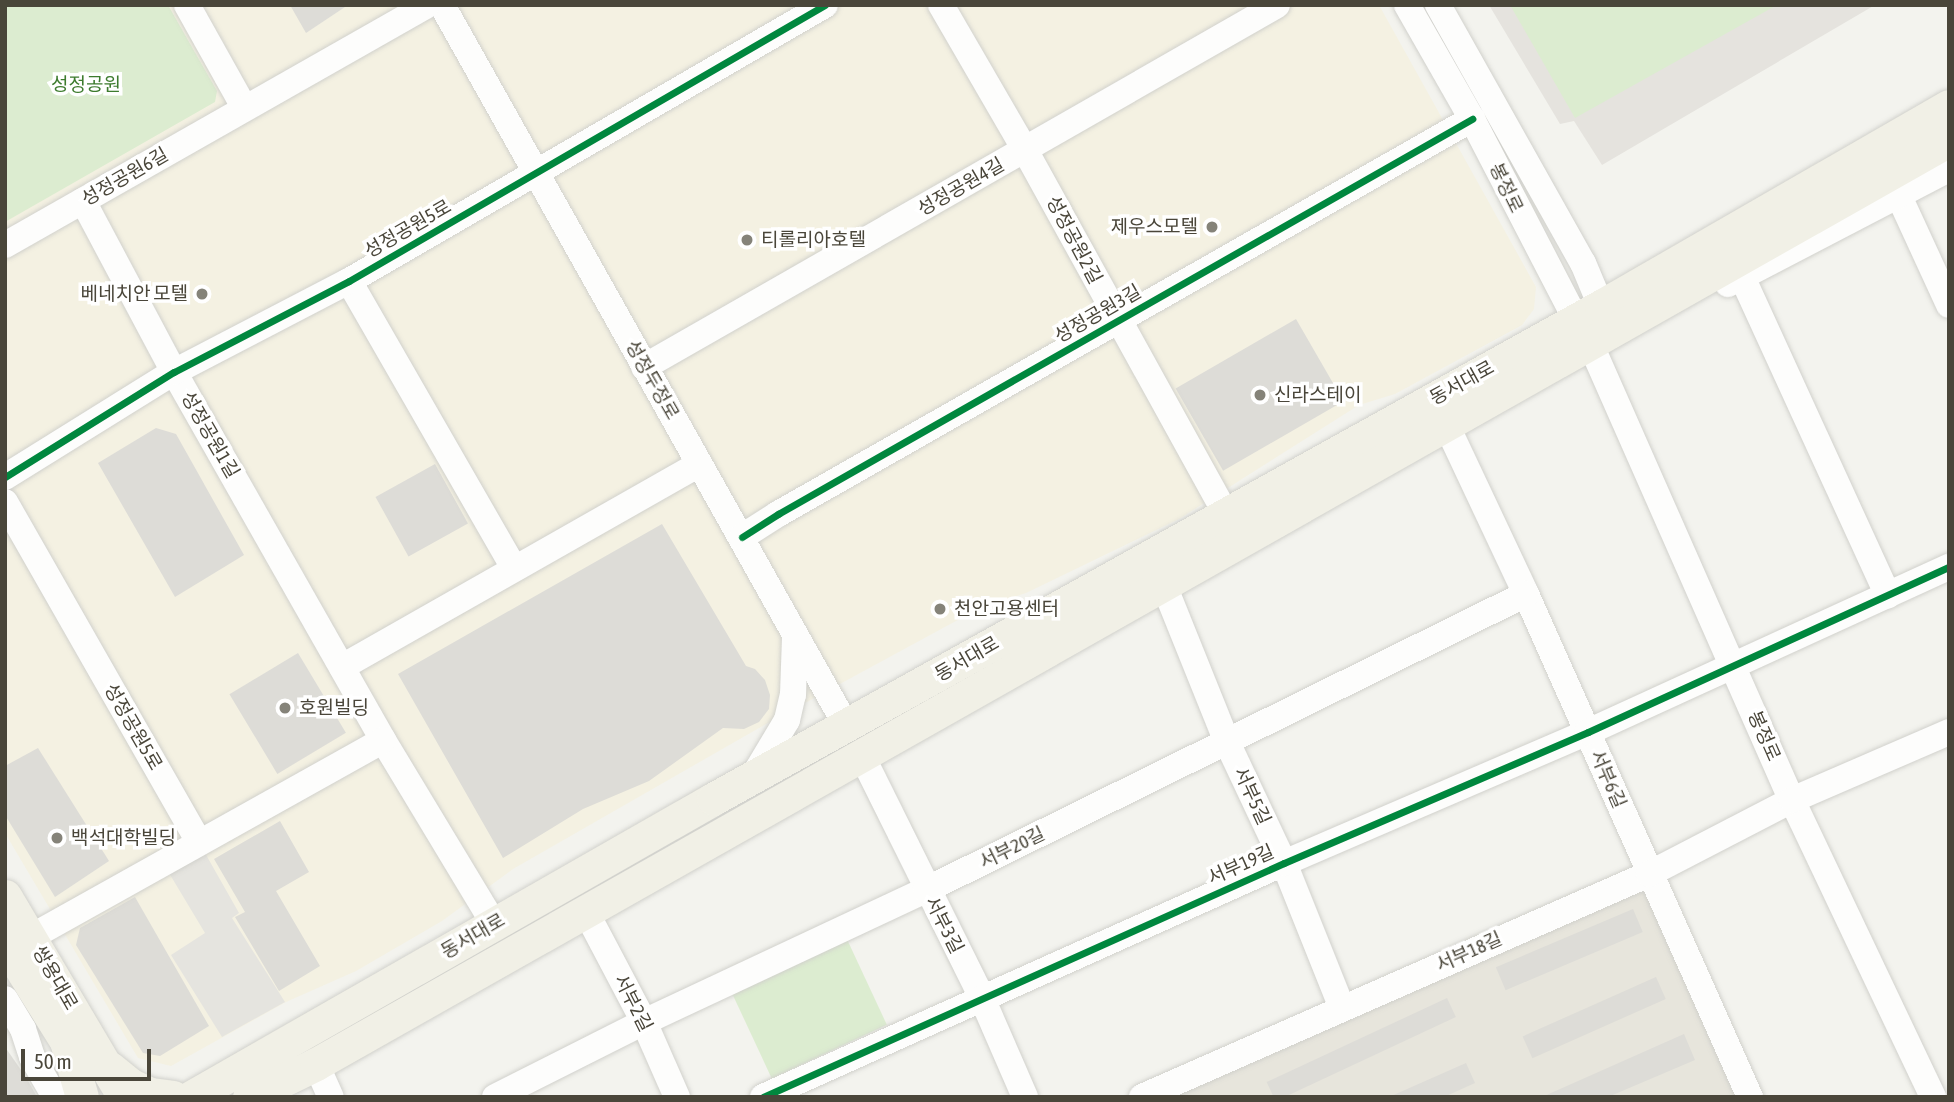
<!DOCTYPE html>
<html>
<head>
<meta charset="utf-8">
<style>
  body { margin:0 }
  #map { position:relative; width:1954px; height:1102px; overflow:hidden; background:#f3f3ee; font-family:"Asap Condensed","Noto Sans KR",sans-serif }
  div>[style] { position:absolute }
  .residential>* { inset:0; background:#e7e5dc }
  .commercial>* { inset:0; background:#f4f1e2 }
  .industrial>* { inset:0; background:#e5e3de }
  .green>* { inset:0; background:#dcecd0; transform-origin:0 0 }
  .parking>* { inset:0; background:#e5e4df }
  .building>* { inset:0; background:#dddcd7; transform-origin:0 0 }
  .roads { filter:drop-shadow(0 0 2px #d1d1cc) drop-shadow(0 0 2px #d1d1cc) }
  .minor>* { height:26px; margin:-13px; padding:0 13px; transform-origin:13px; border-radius:13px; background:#fdfdfc }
  .major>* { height:33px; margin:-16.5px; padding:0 16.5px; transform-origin:16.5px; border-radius:16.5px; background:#f1f0e6 }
  .cycleway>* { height:7px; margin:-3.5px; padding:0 3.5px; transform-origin:3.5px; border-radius:3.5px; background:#00873e }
  .dots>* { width:19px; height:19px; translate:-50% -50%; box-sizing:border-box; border:4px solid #fff; border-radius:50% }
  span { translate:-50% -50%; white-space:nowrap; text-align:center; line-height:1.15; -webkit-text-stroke:7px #fff; paint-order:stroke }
  .park-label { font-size:19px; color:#3d7b2e }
  .street-label { font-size:19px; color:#4a463a }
  .poi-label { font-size:19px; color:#4a463a }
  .right { translate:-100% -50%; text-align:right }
  .left { translate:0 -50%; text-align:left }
  .frame { position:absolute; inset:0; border:7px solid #4a463a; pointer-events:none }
  .scale { position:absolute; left:21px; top:1049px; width:130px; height:32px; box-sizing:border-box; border:4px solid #4a463a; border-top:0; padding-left:9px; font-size:21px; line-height:24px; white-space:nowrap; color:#4a463a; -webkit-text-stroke:5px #fff; paint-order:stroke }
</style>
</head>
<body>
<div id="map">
  <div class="residential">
    <div style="clip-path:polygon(1635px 890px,1649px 893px,1741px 1097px,1170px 1097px)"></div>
  </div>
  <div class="commercial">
    <div style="clip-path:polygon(5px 5px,1379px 5px,1536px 287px,1534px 309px,1522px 325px,1395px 394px,1359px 405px,1179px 519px,1026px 593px,978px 609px,759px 728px,513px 869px,442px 921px,356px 971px,286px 1002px,171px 1066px,138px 1058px,5px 833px)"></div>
  </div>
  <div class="industrial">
    <div style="clip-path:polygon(1489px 5px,1875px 5px,1602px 165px,1574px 121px,1560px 124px)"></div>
  </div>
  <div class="green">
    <div style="clip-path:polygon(5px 5px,168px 5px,217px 91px,215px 102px,5px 222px)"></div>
    <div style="clip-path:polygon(1510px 5px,1777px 5px,1575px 118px)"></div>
    <div style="left:845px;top:935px;width:99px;height:127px;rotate:65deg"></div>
  </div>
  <div class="parking">
    <div style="clip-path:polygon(205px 853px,239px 913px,232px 918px,285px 1002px,222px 1037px,171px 955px,205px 933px,169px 873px)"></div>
  </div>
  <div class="building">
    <div style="clip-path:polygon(290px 5px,348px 5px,306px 33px)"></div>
    <div style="left:1296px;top:319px;width:95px;height:139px;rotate:60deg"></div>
    <div style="clip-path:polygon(156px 428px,176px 434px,244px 555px,175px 597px,98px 463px)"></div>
    <div style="left:435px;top:464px;width:68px;height:68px;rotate:61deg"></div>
    <div style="clip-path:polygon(662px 524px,746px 666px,755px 669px,765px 680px,770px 695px,769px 709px,759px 722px,744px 729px,723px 728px,649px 781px,583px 809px,503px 858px,398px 674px)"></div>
    <div style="left:298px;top:653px;width:93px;height:80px;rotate:59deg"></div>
    <div style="clip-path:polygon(38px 748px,109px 861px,55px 897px,5px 815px,5px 766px)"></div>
    <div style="clip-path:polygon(280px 821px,309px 872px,276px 891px,320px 966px,279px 991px,235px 917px,245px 912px,214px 859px)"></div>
    <div style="clip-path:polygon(135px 897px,209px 1026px,160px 1056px,143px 1053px,76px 945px,80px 928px)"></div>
    <div style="left:1633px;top:909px;width:25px;height:149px;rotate:67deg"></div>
    <div style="left:1656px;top:977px;width:24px;height:146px;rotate:66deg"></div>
    <div style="left:1447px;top:998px;width:21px;height:199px;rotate:65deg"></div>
    <div style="clip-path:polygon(1684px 1034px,1695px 1060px,1608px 1097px,1542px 1097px)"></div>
    <div style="clip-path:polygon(5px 1047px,26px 1077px,37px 1097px,5px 1097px)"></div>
    <div style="clip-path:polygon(1466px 1063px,1475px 1083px,1444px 1097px,1389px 1097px)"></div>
  </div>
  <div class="roads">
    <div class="minor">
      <div style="left:187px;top:5px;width:117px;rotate:60.8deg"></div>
      <div style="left:442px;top:5px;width:828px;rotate:60.71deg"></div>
      <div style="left:941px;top:5px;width:168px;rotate:59.9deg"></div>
      <div style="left:1025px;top:150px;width:414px;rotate:61.1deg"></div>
      <div style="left:1407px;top:5px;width:131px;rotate:60.3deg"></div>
      <div style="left:1472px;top:119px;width:226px;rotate:62.6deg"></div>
      <div style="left:1438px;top:5px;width:296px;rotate:60.7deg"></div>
      <div style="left:1583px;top:263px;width:47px;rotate:67.3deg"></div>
      <div style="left:1601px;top:306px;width:19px;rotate:84deg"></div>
      <div style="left:1898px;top:194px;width:122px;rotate:65.3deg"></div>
      <div style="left:83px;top:201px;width:194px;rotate:62deg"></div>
      <div style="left:174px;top:372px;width:423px;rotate:60.4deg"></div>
      <div style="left:383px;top:740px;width:215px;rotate:58.9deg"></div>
      <div style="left:5px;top:245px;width:485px;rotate:-29.6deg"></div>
      <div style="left:1743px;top:279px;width:348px;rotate:65.4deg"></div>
      <div style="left:349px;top:281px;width:331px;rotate:60.1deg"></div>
      <div style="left:1728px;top:284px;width:249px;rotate:-27.5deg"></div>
      <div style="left:1590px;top:343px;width:500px;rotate:66.2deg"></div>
      <div style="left:1792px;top:800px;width:329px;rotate:64.6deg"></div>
      <div style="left:644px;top:367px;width:729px;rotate:-29.76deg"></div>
      <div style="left:1446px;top:424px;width:188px;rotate:64.8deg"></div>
      <div style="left:1526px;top:594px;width:551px;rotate:66deg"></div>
      <div style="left:5px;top:477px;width:199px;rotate:-31.9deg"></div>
      <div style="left:174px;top:372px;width:197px;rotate:-27.5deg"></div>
      <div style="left:349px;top:281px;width:550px;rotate:-30.11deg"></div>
      <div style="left:5px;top:502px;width:391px;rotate:60.3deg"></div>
      <div style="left:742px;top:537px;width:43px;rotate:-32.6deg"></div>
      <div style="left:778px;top:514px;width:799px;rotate:-29.65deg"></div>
      <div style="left:1163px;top:583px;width:171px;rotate:68.1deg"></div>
      <div style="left:1227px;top:742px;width:134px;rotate:64.8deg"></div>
      <div style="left:1284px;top:863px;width:156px;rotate:68.2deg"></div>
      <div style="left:342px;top:667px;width:411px;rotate:-29.6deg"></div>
      <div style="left:861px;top:754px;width:272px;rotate:63.6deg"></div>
      <div style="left:982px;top:998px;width:108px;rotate:66.5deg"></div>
      <div style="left:753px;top:777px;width:66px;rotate:-59.2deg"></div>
      <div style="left:787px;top:720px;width:26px;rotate:-77deg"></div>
      <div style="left:793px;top:695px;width:57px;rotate:-88deg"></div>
      <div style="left:585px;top:910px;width:127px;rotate:62.2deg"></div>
      <div style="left:644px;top:1022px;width:82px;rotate:66.3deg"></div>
      <div style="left:31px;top:937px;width:403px;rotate:-29.2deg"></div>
      <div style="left:5px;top:999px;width:35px;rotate:59deg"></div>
      <div style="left:23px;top:1029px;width:29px;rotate:72deg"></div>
      <div style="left:32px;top:1057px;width:46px;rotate:60.1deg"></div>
      <div style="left:316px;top:1064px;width:36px;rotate:66deg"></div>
      <div style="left:495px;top:1097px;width:167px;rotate:-26.7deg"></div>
      <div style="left:644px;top:1022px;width:311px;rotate:-25.1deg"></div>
      <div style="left:926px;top:890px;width:669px;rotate:-26.26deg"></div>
      <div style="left:763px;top:1097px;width:571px;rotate:-24.19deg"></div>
      <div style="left:1284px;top:863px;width:331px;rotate:-23.3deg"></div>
      <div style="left:1588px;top:732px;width:397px;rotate:-24.6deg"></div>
      <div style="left:1142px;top:1097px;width:554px;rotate:-23.74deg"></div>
      <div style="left:1649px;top:874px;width:161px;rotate:-27.4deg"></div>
      <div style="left:1792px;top:800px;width:171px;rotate:-23.4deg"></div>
    </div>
    <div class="major">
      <div style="left:5px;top:896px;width:234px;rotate:59.4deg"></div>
      <div style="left:5px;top:943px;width:131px;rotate:58.1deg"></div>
      <div style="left:66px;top:1041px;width:58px;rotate:74.1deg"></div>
      <div style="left:110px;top:1068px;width:27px;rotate:39deg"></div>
      <div style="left:131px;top:1085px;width:21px;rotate:25deg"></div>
      <div style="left:150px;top:1094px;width:23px;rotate:7deg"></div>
      <div style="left:191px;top:1097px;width:601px;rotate:-29.72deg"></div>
      <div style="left:713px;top:799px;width:1016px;rotate:-29.04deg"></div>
      <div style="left:1601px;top:306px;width:401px;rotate:-29.9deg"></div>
      <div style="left:249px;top:1097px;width:75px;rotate:-26.2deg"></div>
      <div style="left:316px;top:1064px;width:1876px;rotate:-29.5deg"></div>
    </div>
  </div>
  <div class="cycleway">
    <div style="left:5px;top:477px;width:199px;rotate:-31.9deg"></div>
    <div style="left:174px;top:372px;width:197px;rotate:-27.5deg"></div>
    <div style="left:349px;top:281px;width:550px;rotate:-30.11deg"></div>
    <div style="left:742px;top:537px;width:43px;rotate:-32.6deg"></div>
    <div style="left:778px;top:514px;width:799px;rotate:-29.65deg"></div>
    <div style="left:763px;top:1097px;width:571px;rotate:-24.19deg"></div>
    <div style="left:1284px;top:863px;width:331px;rotate:-23.3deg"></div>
    <div style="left:1588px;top:732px;width:397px;rotate:-24.6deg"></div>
  </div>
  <div class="dots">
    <div style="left:1212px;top:227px;background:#858379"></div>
    <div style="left:747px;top:240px;background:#858379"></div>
    <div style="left:202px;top:294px;background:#858379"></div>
    <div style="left:1260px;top:395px;background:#858379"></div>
    <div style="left:940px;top:609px;background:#858379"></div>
    <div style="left:285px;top:708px;background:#858379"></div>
    <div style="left:57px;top:838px;background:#858379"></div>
  </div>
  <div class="park-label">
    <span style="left:86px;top:85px">성정공원</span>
  </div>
  <div class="street-label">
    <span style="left:125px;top:177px;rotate:-30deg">성정공원6길</span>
    <span style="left:961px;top:187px;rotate:-30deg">성정공원4길</span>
    <span style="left:1506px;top:188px;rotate:64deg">봉정로</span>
    <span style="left:408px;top:229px;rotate:-30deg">성정공원5로</span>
    <span style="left:1074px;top:240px;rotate:62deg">성정공원2길</span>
    <span style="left:1098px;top:314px;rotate:-30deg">성정공원3길</span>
    <span style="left:652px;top:380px;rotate:60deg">성정두정로</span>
    <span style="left:1462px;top:383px;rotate:-29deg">동서대로</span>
    <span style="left:210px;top:435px;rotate:60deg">성정공원1길</span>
    <span style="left:967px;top:659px;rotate:-30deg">동서대로</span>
    <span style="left:133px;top:727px;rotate:60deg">성정공원5로</span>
    <span style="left:1764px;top:736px;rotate:66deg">봉정로</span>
    <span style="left:1608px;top:779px;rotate:67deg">서부6길</span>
    <span style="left:1252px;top:796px;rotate:65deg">서부5길</span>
    <span style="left:1012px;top:848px;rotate:-26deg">서부20길</span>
    <span style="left:1241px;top:865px;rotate:-24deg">서부19길</span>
    <span style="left:944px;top:925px;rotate:63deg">서부3길</span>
    <span style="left:473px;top:936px;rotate:-30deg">동서대로</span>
    <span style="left:1469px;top:952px;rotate:-24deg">서부18길</span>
    <span style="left:55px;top:978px;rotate:60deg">쌍용대로</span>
    <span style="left:633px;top:1003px;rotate:63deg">서부2길</span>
  </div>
  <div class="poi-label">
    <span class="right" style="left:1198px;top:227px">제우스모텔</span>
    <span class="left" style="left:761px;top:240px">티롤리아호텔</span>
    <span class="right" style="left:188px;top:294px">베네치안 모텔</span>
    <span class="left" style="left:1274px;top:395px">신라스테이</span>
    <span class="left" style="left:954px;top:609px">천안고용센터</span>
    <span class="left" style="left:299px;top:708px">호원빌딩</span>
    <span class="left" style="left:71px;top:838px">백석대학빌딩</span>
  </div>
  <div class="frame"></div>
  <div class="scale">50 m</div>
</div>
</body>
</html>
